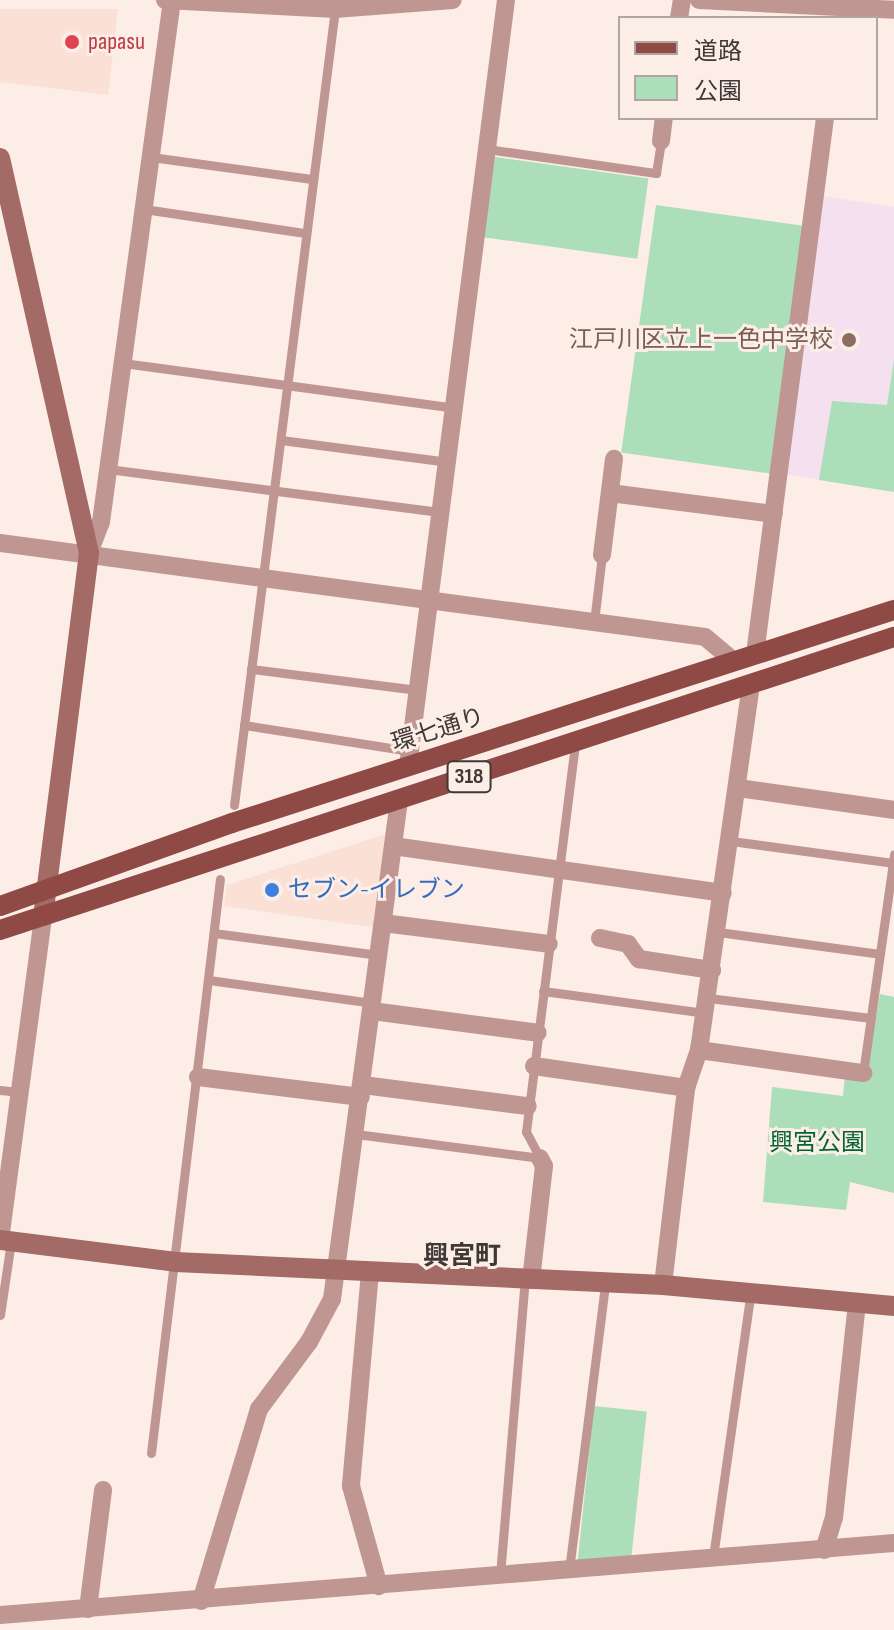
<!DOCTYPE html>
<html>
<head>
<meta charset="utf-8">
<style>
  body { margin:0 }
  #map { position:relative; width:894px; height:1630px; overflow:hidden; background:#fcede7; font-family:"Sofia Sans Condensed","Noto Sans JP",sans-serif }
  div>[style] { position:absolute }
  .built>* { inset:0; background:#fbe0d6 }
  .education>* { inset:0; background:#f4e0ef }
  .green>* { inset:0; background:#abdeb9; transform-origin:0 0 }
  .lane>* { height:9px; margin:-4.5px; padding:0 4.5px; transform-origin:4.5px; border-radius:4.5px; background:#bf9692 }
  .street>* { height:18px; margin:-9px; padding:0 9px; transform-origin:9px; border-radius:9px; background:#bf9692 }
  .secondary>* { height:20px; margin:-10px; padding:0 10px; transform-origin:10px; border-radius:10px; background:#a46a65 }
  .primary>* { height:20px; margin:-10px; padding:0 10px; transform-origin:10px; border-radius:10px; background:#8f4a46 }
  .dots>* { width:22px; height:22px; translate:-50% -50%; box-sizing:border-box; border:4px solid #fcede7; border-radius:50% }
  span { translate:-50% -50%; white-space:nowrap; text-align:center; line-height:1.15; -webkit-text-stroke:6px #fcede7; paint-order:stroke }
  .shield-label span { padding:2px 6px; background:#fcede7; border:2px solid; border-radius:6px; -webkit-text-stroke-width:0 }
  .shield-label { font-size:22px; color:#3f3835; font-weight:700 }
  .health-label { font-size:24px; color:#be3a42 }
  .left { translate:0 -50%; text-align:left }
  .education-label { font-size:24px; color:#785e54 }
  .right { translate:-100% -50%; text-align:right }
  .street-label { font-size:24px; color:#3f3835 }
  .shop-label { font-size:24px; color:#366cbe }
  .park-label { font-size:24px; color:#016434 }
  .neighbourhood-label { font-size:26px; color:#3f3835; font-weight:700 }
  .legend { position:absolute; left:618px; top:16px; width:260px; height:104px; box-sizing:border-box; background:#fcede7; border:2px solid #b0a5a0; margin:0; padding:10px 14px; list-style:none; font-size:24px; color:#3f3835 }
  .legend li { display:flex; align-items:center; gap:16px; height:40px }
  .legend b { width:40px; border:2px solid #b0a5a0 }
</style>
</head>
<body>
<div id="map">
  <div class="built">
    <div style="clip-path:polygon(0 9px,118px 9px,108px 95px,0 82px)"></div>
    <div style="clip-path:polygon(392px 832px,378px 928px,224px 906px,227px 885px)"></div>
  </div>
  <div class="education">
    <div style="clip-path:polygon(822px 196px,894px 207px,894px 492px,785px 474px)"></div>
  </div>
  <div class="green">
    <div style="left:495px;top:157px;width:155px;height:81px;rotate:8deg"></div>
    <div style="left:656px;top:205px;width:150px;height:250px;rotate:8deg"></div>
    <div style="clip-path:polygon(894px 360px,894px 492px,819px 480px,832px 401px,887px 405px)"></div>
    <div style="clip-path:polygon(880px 994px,894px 997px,894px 1193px,850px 1182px,846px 1210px,763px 1202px,772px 1087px,843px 1096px,845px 1075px,865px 1078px)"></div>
    <div style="left:594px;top:1406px;width:53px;height:161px;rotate:6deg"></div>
  </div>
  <div class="lane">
    <div style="left:487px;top:149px;width:171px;rotate:8.1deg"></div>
    <div style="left:656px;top:173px;width:32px;rotate:-81deg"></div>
    <div style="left:151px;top:157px;width:162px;rotate:7.8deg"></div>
    <div style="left:144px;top:209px;width:163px;rotate:8.5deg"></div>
    <div style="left:123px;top:363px;width:334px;rotate:7.7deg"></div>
    <div style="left:281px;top:440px;width:167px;rotate:7.5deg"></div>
    <div style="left:108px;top:469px;width:336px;rotate:7.4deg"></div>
    <div style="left:594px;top:622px;width:67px;rotate:-83.2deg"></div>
    <div style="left:251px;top:669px;width:168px;rotate:7.2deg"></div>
    <div style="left:244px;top:725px;width:168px;rotate:8.9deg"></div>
    <div style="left:234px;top:805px;width:802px;rotate:-82.77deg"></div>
    <div style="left:731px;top:841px;width:163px;rotate:7.7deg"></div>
    <div style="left:718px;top:932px;width:163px;rotate:7.7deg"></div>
    <div style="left:214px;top:933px;width:166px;rotate:7.6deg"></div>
    <div style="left:209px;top:980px;width:166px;rotate:8deg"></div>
    <div style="left:543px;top:991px;width:163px;rotate:7.7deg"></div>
    <div style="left:708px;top:998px;width:164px;rotate:7deg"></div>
    <div style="left:863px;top:1073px;width:221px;rotate:-81.9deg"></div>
    <div style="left:0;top:1090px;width:18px;rotate:6deg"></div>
    <div style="left:356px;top:1134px;width:186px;rotate:7.4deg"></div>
    <div style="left:540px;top:1158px;width:30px;rotate:-118deg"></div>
    <div style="left:526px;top:1132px;width:391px;rotate:-82.8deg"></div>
    <div style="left:0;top:1315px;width:75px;rotate:-81.5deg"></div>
    <div style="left:151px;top:1453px;width:578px;rotate:-83.15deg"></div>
    <div style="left:713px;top:1557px;width:269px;rotate:-81.9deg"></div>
    <div style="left:569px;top:1570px;width:288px;rotate:-82.8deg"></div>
    <div style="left:500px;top:1575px;width:296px;rotate:-85.2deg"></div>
  </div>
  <div class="street">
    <div style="left:165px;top:0;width:170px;rotate:3deg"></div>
    <div style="left:335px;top:9px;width:118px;rotate:-4.4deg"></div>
    <div style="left:699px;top:0;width:195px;rotate:2.9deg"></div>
    <div style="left:679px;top:18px;width:18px;rotate:-81deg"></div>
    <div style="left:661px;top:141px;width:23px;rotate:-83deg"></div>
    <div style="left:610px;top:493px;width:165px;rotate:7.3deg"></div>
    <div style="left:0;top:543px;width:711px;rotate:7.59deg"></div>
    <div style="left:705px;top:637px;width:38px;rotate:40deg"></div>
    <div style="left:89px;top:553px;width:33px;rotate:-69deg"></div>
    <div style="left:101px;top:522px;width:527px;rotate:-82.25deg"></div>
    <div style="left:602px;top:555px;width:97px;rotate:-82.9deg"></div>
    <div style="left:755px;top:654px;width:541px;rotate:-82.56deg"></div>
    <div style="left:408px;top:766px;width:772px;rotate:-82.71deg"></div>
    <div style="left:738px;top:788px;width:158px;rotate:8deg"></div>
    <div style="left:393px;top:846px;width:333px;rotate:8.1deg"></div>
    <div style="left:383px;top:923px;width:167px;rotate:7.2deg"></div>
    <div style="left:600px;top:938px;width:29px;rotate:12deg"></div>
    <div style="left:628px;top:944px;width:19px;rotate:54deg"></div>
    <div style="left:639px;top:959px;width:74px;rotate:8.6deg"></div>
    <div style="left:372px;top:1011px;width:167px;rotate:7.5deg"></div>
    <div style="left:699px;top:1050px;width:166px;rotate:8deg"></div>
    <div style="left:534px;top:1066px;width:154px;rotate:8.2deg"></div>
    <div style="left:198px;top:1077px;width:164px;rotate:7deg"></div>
    <div style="left:363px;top:1085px;width:166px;rotate:7.3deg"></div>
    <div style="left:0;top:1240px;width:327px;rotate:-82.4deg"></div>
    <div style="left:370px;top:1272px;width:215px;rotate:95.1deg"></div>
    <div style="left:351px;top:1486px;width:104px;rotate:74.4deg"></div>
    <div style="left:531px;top:1280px;width:115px;rotate:-83.5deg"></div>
    <div style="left:544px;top:1166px;width:9px;rotate:-117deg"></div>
    <div style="left:663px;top:1285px;width:198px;rotate:-83.3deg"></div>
    <div style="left:686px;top:1088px;width:40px;rotate:-71.1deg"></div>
    <div style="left:699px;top:1050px;width:370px;rotate:-81.9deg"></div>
    <div style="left:824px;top:1550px;width:34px;rotate:-73deg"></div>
    <div style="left:834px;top:1518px;width:216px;rotate:-83.9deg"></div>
    <div style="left:201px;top:1601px;width:201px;rotate:-73.2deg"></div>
    <div style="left:259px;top:1409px;width:84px;rotate:-53.3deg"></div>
    <div style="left:309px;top:1342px;width:49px;rotate:-61.9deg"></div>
    <div style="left:332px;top:1299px;width:503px;rotate:-82.35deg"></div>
    <div style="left:88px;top:1609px;width:120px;rotate:-82.8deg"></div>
    <div style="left:0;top:1615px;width:897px;rotate:-4.6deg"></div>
  </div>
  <div class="secondary">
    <div style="left:0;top:158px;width:405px;rotate:77.3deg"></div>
    <div style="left:89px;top:553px;width:366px;rotate:97.2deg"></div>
    <div style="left:0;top:1240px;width:177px;rotate:7.1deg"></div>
    <div style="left:176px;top:1262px;width:488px;rotate:2.7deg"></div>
    <div style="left:663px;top:1285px;width:232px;rotate:5.2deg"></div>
  </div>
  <div class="primary">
    <div style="left:0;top:906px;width:246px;rotate:-19.7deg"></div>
    <div style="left:232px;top:823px;width:695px;rotate:-17.84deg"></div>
    <div style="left:0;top:930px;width:941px;rotate:-18.15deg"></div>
  </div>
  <div class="dots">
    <div style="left:72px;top:42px;background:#e0444e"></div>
    <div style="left:849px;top:340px;background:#8d6e63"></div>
    <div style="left:272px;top:890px;background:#3f7fe0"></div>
  </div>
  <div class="shield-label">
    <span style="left:469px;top:777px">318</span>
  </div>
  <div class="health-label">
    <span class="left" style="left:88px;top:42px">papasu</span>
  </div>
  <div class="education-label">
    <span class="right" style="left:833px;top:340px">江戸川区立上一色中学校</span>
  </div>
  <div class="street-label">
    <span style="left:438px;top:730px;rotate:-17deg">環七通り</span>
  </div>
  <div class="shop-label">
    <span class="left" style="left:288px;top:890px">セブン-イレブン</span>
  </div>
  <div class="park-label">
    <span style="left:817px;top:1143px">興宮公園</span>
  </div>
  <div class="neighbourhood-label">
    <span style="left:462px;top:1257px">興宮町</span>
  </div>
  <ul class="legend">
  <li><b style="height:10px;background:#8f4a46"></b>道路</li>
  <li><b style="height:22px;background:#abdeb9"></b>公園</li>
  </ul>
</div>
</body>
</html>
